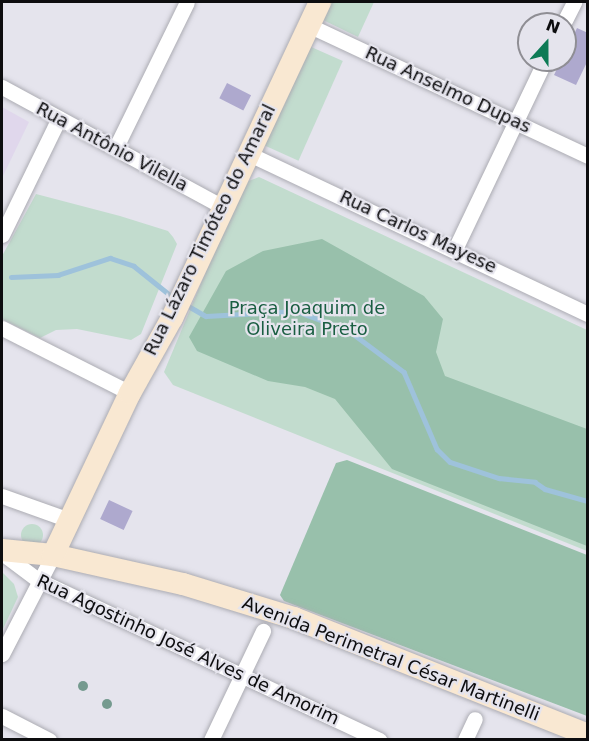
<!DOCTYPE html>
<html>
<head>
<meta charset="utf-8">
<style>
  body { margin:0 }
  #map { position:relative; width:589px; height:741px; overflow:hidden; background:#e5e4ed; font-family:"DejaVu Sans",sans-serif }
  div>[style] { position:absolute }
  .industrial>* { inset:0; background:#e0d7ec }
  .green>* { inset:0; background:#c2dcce; transform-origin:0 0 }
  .round { border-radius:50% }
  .forest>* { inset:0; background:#98c0ab }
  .stream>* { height:4.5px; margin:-2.25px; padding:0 2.25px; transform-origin:2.25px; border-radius:2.25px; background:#9ec2db }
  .building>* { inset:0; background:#aea9ce; transform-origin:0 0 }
  .roads { filter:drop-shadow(0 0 2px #acacb3) drop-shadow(0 0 2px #acacb3) }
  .street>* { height:15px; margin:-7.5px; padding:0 7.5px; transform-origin:7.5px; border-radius:7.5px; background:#fff }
  .secondary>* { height:22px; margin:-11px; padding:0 11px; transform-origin:11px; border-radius:11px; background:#f9e8d2 }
  .trees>* { width:10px; height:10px; margin:-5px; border-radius:50%; background:#759a8f }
  span { translate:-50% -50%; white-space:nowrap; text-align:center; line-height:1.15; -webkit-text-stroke:4.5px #e5e4ed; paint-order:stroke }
  .street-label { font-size:18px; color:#0d0d0f }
  .park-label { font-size:18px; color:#1a5e42 }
  .frame { position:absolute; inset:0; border:3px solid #0d0d0f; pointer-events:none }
  .north { position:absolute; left:517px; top:12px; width:60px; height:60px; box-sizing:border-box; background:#e5e4ed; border:2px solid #8f8e94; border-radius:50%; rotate:21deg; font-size:16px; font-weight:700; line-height:24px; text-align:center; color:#0d0d0f }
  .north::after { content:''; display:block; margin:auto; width:21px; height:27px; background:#0d7b56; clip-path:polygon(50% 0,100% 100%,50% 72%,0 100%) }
</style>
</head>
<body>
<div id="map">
  <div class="industrial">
    <div style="clip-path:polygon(2px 107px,29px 122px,2px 178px)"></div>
  </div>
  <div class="green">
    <div style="clip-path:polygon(331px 2px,374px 2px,358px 37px,323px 20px)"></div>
    <div style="left:309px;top:46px;width:37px;height:109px;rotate:24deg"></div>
    <div style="clip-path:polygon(259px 177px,587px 330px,587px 551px,173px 385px,164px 372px,243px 183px)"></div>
    <div style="clip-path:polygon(36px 194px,120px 216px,168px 231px,173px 237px,177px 244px,141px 334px,131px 340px,77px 329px,56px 330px,40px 338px,2px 319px,2px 256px)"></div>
    <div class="round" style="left:21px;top:524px;width:22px;height:22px"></div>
    <div style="clip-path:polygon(2px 572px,14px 584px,18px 597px,2px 631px)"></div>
  </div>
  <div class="forest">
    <div style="clip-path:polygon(322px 239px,424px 296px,443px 319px,436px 352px,445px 376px,587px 429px,587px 546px,392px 469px,335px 399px,305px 387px,268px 381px,197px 351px,189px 337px,226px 271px,263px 251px)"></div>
    <div style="clip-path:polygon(347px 460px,587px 555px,587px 716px,284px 601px,280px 595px,336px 463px)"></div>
  </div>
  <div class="stream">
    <div style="left:11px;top:277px;width:47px;rotate:-2.4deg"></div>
    <div style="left:58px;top:275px;width:55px;rotate:-18.1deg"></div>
    <div style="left:110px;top:258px;width:25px;rotate:18deg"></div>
    <div style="left:134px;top:266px;width:53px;rotate:38.8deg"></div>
    <div style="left:185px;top:304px;width:24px;rotate:30deg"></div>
    <div style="left:206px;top:316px;width:90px;rotate:-3.2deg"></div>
    <div style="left:296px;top:311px;width:55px;rotate:20.1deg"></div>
    <div style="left:348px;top:330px;width:70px;rotate:36.9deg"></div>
    <div style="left:404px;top:372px;width:84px;rotate:66.8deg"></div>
    <div style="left:437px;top:449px;width:18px;rotate:45deg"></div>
    <div style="left:450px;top:462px;width:52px;rotate:18.1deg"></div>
    <div style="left:499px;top:478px;width:36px;rotate:6deg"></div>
    <div style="left:535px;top:482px;width:12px;rotate:35deg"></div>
    <div style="left:545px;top:489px;width:45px;rotate:15.6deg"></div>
  </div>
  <div class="building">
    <div style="clip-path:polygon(577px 28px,588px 33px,588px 60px,576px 85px,554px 75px)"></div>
    <div style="left:227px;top:83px;width:27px;height:17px;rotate:27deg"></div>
    <div style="left:109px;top:500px;width:26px;height:21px;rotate:25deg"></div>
  </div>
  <div class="roads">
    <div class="street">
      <div style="left:563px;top:24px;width:25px;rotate:-63deg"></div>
      <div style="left:308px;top:25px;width:309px;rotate:25.1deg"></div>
      <div style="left:2px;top:87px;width:251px;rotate:28.5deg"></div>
      <div style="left:116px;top:147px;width:161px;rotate:-63.9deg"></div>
      <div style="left:247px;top:153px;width:377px;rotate:25.3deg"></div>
      <div style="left:2px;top:235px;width:130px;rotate:-64deg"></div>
      <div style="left:455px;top:249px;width:209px;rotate:-64.5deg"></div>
      <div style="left:2px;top:328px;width:144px;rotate:26.9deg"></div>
      <div style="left:2px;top:496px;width:71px;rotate:19.7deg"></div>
      <div style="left:2px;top:553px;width:45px;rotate:36.9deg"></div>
      <div style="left:38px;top:580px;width:377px;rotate:25.1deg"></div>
      <div style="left:2px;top:654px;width:111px;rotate:-62.7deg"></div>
      <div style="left:2px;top:716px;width:53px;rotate:27.1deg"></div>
      <div style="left:211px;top:740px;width:121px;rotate:-64.5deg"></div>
      <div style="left:465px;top:740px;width:23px;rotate:-65deg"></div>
    </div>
    <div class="secondary">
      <div style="left:2px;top:550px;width:51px;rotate:5.6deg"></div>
      <div style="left:53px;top:555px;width:133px;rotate:12.6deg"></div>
      <div style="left:183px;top:584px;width:116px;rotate:17deg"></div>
      <div style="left:294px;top:618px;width:316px;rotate:21.7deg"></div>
      <div style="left:53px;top:555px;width:179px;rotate:-64.6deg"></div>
      <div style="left:130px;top:393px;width:86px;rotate:-60.8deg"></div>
      <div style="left:172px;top:318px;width:349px;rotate:-64.9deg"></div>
    </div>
  </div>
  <div class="trees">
    <div style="left:83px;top:686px"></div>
    <div style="left:107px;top:704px"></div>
  </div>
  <div class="street-label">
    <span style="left:448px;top:90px;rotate:25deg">Rua Anselmo Dupas</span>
    <span style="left:112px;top:147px;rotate:28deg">Rua Antônio Vilella</span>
    <span style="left:210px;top:230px;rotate:-64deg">Rua Lázaro Timóteo do Amaral</span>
    <span style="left:418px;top:232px;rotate:25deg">Rua Carlos Mayese</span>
    <span style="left:188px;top:650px;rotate:25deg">Rua Agostinho José Alves de Amorim</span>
    <span style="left:391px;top:659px;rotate:21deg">Avenida Perimetral César Martinelli</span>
  </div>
  <div class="park-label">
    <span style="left:307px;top:319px">Praça Joaquim de<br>Oliveira Preto</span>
  </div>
  <div class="frame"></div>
  <div class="north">N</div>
</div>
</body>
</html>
